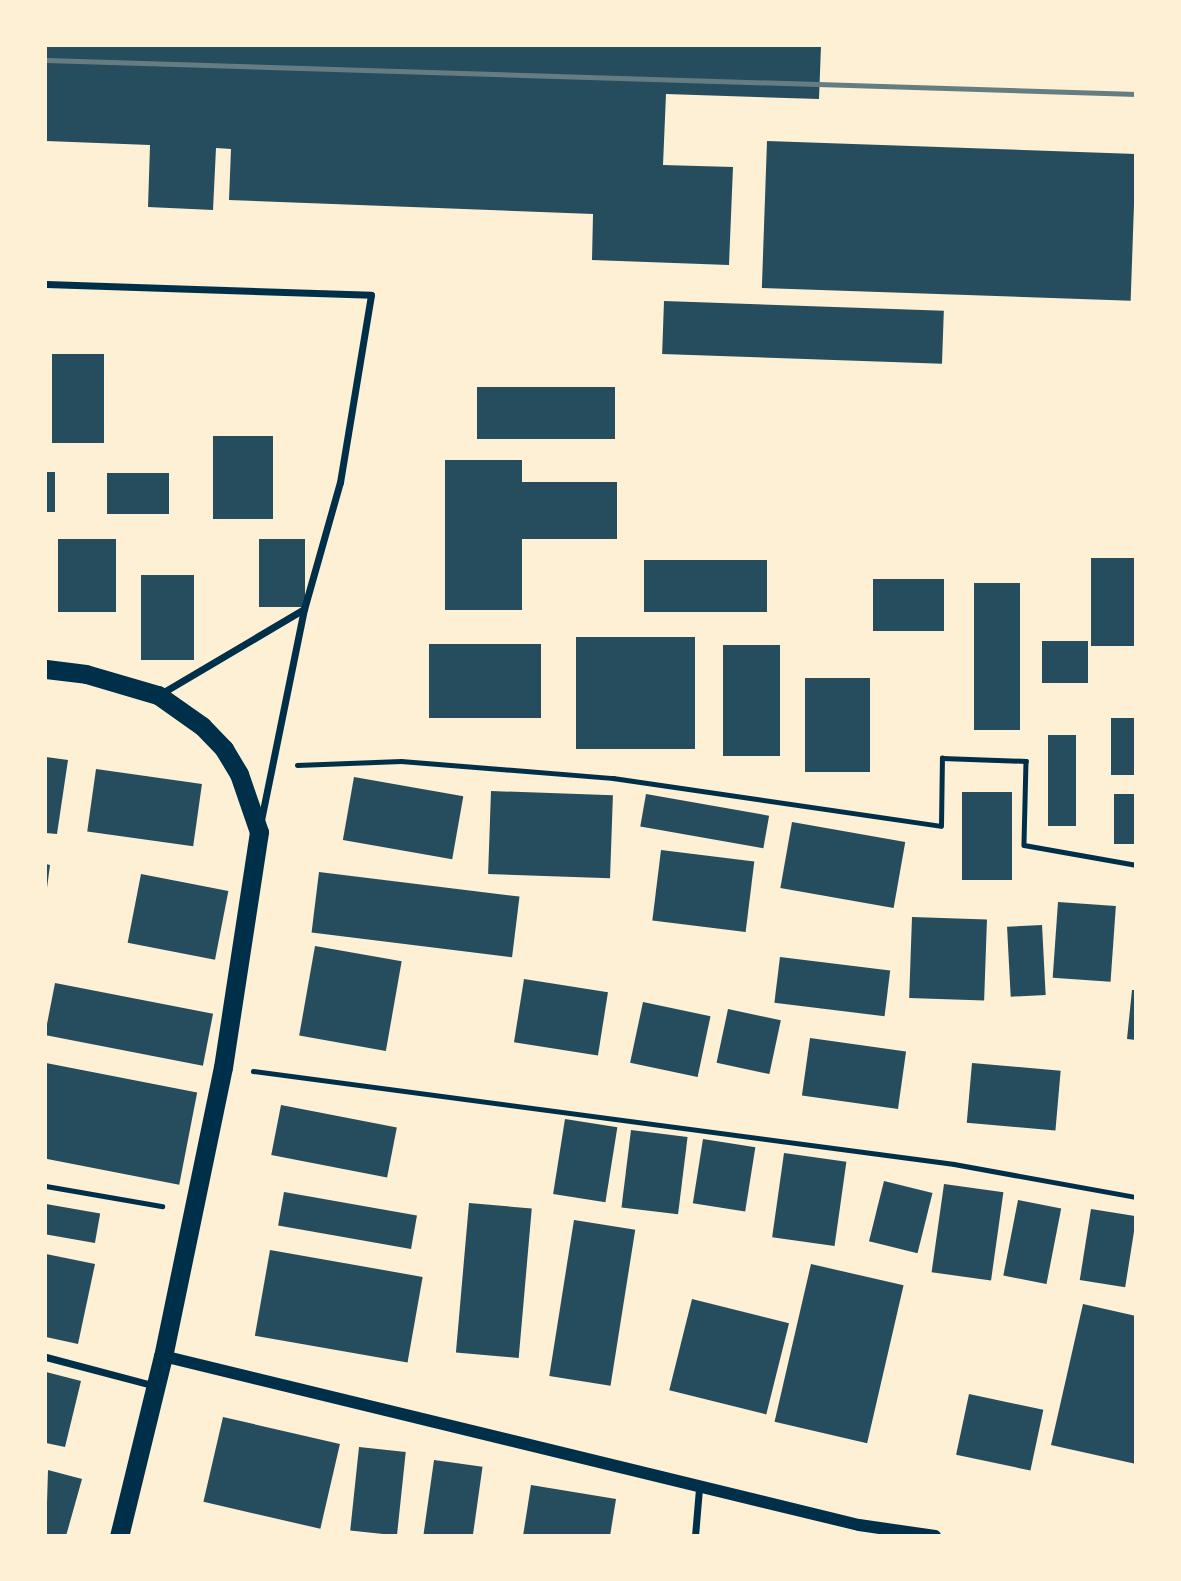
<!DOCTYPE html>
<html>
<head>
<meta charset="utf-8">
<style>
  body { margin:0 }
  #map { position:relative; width:1181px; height:1581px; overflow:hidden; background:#fdf0d5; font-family:Manrope,sans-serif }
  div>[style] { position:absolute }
  .building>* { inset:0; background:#264d5e; transform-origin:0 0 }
  .path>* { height:4.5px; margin:-2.25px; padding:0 2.25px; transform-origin:2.25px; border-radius:2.25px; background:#003049 }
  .minor>* { height:7px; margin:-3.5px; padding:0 3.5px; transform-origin:3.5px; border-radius:3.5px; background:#003049 }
  .tertiary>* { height:12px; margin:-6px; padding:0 6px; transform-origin:6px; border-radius:6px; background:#003049 }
  .trunk>* { height:19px; margin:-9.5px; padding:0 9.5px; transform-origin:9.5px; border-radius:9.5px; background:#003049 }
  .rail>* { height:5px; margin:-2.5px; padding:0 2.5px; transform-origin:2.5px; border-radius:2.5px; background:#657d81 }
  span { translate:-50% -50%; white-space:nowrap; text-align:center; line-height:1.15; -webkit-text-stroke:7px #fdf0d5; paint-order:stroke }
  .frame { position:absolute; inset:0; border:47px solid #fdf0d5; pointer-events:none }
</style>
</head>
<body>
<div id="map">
  <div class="building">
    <div style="clip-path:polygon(46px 46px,821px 46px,819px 99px,666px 94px,663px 165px,733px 167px,729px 265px,592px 260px,593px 214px,229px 200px,231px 149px,216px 148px,213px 210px,148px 207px,150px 145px,46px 141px)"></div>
    <div style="left:767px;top:141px;width:369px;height:147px;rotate:2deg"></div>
    <div style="left:664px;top:301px;width:280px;height:53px;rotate:2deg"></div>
    <div style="left:52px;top:354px;width:52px;height:89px"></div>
    <div style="left:477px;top:387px;width:138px;height:52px"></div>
    <div style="left:213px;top:436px;width:60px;height:83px"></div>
    <div style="clip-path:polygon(445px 460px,522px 460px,522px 482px,617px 482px,617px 539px,522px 539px,522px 610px,445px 610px)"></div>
    <div style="left:46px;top:472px;width:9px;height:40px"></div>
    <div style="left:107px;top:473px;width:62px;height:41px"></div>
    <div style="left:58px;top:539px;width:58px;height:73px"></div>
    <div style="left:259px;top:539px;width:46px;height:68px"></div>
    <div style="left:1091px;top:558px;width:45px;height:88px"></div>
    <div style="left:644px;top:560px;width:123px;height:52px"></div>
    <div style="left:141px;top:575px;width:53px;height:85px"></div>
    <div style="left:873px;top:579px;width:71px;height:52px"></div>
    <div style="left:974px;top:583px;width:46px;height:147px"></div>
    <div style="left:576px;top:637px;width:119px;height:112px"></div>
    <div style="left:1042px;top:641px;width:46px;height:42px"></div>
    <div style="left:429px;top:644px;width:112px;height:74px"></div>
    <div style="left:723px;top:645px;width:57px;height:111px"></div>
    <div style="left:805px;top:678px;width:65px;height:94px"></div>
    <div style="left:1111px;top:718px;width:25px;height:57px"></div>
    <div style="left:1048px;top:735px;width:28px;height:91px"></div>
    <div style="clip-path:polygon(46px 757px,68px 760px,57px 834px,46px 833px)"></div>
    <div style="left:96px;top:769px;width:107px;height:63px;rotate:8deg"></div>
    <div style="left:354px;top:777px;width:111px;height:64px;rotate:10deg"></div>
    <div style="left:491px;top:791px;width:122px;height:83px;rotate:2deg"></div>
    <div style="left:962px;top:792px;width:50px;height:88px"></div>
    <div style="left:646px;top:794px;width:125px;height:33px;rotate:10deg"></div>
    <div style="left:1114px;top:794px;width:22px;height:50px"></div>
    <div style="left:792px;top:822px;width:115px;height:67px;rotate:10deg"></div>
    <div style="left:661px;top:850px;width:94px;height:71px;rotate:7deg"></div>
    <div style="clip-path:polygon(46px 864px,50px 865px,47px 888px,46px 888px)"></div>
    <div style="left:319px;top:872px;width:202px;height:61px;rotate:7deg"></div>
    <div style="left:141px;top:874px;width:89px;height:70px;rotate:11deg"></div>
    <div style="left:1058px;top:902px;width:58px;height:76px;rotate:4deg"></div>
    <div style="left:912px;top:917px;width:75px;height:81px;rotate:2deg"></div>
    <div style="left:1042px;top:925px;width:70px;height:35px;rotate:87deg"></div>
    <div style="left:315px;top:946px;width:88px;height:91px;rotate:10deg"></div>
    <div style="left:780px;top:957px;width:111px;height:46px;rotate:7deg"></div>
    <div style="left:524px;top:979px;width:85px;height:64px;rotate:9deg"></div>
    <div style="left:55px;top:983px;width:161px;height:53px;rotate:11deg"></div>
    <div style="clip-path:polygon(1132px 990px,1136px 990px,1136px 1040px,1127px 1039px)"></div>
    <div style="left:643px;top:1002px;width:69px;height:62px;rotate:12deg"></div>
    <div style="left:728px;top:1009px;width:54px;height:55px;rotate:12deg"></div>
    <div style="left:810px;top:1038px;width:97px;height:58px;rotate:8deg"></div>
    <div style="left:46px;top:1063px;width:154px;height:94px;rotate:11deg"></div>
    <div style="left:972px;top:1063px;width:89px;height:60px;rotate:5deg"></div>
    <div style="left:281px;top:1105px;width:118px;height:51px;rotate:11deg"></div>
    <div style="left:565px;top:1119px;width:53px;height:76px;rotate:9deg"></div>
    <div style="left:631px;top:1130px;width:57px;height:78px;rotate:7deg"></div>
    <div style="left:703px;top:1139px;width:53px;height:65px;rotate:9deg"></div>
    <div style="left:784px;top:1153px;width:63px;height:85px;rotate:8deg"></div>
    <div style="left:884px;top:1181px;width:50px;height:62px;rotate:14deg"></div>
    <div style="left:944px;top:1184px;width:60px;height:89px;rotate:8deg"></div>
    <div style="left:284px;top:1192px;width:135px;height:34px;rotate:10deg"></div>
    <div style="left:1018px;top:1200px;width:44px;height:77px;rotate:11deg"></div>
    <div style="left:469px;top:1203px;width:63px;height:150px;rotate:5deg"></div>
    <div style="left:46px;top:1204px;width:55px;height:30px;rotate:10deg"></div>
    <div style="left:1091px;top:1209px;width:46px;height:72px;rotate:9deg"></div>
    <div style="left:574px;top:1220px;width:62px;height:158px;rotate:9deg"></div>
    <div style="left:270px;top:1250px;width:155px;height:87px;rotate:10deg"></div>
    <div style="clip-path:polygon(46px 1254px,95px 1264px,78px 1344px,46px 1337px)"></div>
    <div style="left:811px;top:1264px;width:95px;height:162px;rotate:13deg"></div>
    <div style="left:692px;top:1299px;width:100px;height:94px;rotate:14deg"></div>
    <div style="clip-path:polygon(1083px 1304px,1136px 1316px,1136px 1464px,1051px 1445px)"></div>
    <div style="clip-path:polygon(46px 1372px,81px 1381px,65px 1447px,46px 1443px)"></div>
    <div style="left:969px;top:1394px;width:76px;height:62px;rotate:12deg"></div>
    <div style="left:223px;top:1417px;width:120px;height:87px;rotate:13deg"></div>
    <div style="left:359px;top:1447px;width:47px;height:84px;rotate:6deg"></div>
    <div style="left:434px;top:1460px;width:49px;height:76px;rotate:8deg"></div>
    <div style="clip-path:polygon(48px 1470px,82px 1479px,66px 1536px,46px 1536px)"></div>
    <div style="clip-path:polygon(531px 1485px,616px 1499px,610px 1536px,523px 1536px)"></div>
  </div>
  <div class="path">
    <div style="left:297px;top:765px;width:104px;rotate:-2.2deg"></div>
    <div style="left:401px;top:761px;width:213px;rotate:4.6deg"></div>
    <div style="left:613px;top:778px;width:331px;rotate:8.3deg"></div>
    <div style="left:941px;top:826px;width:68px;rotate:-89.2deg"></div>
    <div style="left:942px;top:758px;width:84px;rotate:2deg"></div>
    <div style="left:1026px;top:761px;width:84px;rotate:91.4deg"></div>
    <div style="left:1024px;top:845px;width:114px;rotate:10.1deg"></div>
    <div style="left:253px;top:1071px;width:707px;rotate:7.56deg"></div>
    <div style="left:954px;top:1164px;width:185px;rotate:10.3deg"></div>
    <div style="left:46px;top:1186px;width:118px;rotate:9.8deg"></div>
  </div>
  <div class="minor">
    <div style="left:46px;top:284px;width:325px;rotate:1.9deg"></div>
    <div style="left:371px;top:295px;width:190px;rotate:99.4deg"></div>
    <div style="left:340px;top:482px;width:132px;rotate:105.8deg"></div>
    <div style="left:304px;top:609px;width:216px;rotate:101.5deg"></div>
    <div style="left:162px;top:693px;width:165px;rotate:-30.6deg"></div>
    <div style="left:46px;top:1357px;width:110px;rotate:14.8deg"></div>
    <div style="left:695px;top:1536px;width:48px;rotate:-85.2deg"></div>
  </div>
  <div class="tertiary">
    <div style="left:163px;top:1356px;width:716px;rotate:13.65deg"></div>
    <div style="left:859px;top:1525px;width:77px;rotate:8.2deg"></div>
  </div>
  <div class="trunk">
    <div style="left:46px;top:669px;width:40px;rotate:7.1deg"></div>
    <div style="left:86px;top:674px;width:75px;rotate:16.3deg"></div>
    <div style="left:158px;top:695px;width:54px;rotate:35.2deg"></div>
    <div style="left:202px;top:726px;width:32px;rotate:46deg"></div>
    <div style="left:224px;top:749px;width:29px;rotate:59deg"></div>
    <div style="left:239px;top:774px;width:61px;rotate:71deg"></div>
    <div style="left:259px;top:832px;width:238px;rotate:98.7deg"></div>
    <div style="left:223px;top:1067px;width:295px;rotate:101.7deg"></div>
    <div style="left:163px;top:1356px;width:185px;rotate:103.7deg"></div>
  </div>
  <div class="rail">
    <div style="left:46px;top:60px;width:1091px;rotate:1.79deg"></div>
  </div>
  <div class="frame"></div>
</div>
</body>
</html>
